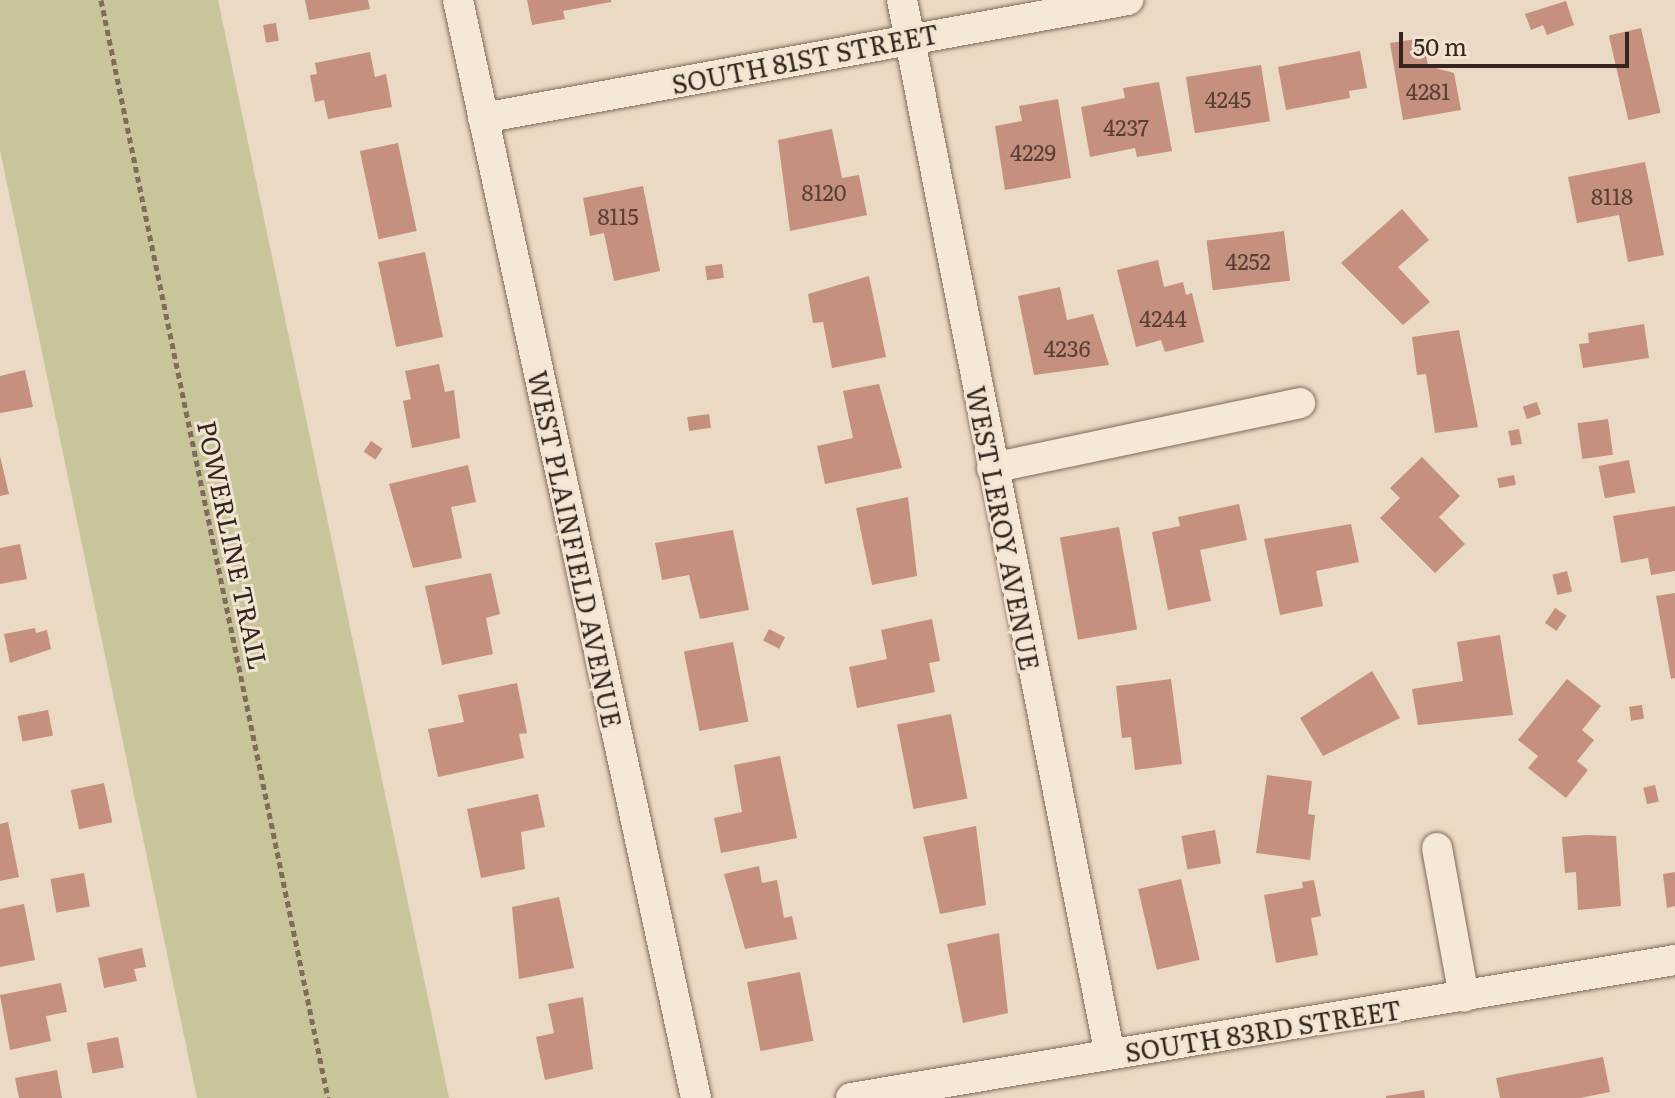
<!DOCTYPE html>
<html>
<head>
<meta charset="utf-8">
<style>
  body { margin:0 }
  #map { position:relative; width:1675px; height:1098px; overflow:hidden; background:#ead9c4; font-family:Literata,serif }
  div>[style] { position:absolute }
  .green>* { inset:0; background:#c7c599 }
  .building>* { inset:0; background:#c5907d; transform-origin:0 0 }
  .path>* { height:5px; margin-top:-2.5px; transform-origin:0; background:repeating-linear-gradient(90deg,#836b5c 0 6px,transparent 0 10px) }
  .roads { filter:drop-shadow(0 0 2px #836b5c) drop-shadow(0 0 2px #836b5c) }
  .minor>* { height:30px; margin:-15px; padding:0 15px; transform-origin:15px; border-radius:15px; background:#f5e8d7 }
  span { translate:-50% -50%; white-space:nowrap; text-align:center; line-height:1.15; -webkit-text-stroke:6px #f2e4d3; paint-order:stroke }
  .number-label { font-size:22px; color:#584036 }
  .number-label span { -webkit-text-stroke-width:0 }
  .street-label { font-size:26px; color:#34261f }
  .scale { position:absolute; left:1399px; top:32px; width:230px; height:36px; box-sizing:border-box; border:4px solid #34261f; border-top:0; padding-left:10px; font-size:24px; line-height:28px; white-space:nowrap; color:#34261f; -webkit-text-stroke:6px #f2e4d3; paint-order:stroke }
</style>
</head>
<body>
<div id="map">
  <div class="green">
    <div style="clip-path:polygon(0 0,218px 0,449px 1098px,197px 1098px,0 150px)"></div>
  </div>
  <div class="building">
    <div style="clip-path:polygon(305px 0,368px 0,370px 9px,309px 20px)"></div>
    <div style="clip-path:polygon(527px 0,611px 0,611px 2px,563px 11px,565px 19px,532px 25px)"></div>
    <div style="clip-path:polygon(1566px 1px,1574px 25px,1547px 35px,1543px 25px,1531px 30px,1525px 14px)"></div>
    <div style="left:276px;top:23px;width:18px;height:13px;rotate:81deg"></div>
    <div style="left:1641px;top:28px;width:87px;height:33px;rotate:77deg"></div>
    <div style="clip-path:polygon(1423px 38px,1428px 66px,1454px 73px,1461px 110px,1403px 120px,1390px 43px)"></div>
    <div style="clip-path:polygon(1360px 51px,1367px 88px,1349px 91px,1350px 98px,1286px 110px,1278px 67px)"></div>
    <div style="clip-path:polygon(370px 52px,375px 77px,386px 74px,392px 107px,328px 119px,324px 100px,315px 102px,310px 75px,317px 74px,315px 63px)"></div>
    <div style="left:1261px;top:65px;width:57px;height:76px;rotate:81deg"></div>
    <div style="clip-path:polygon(1159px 82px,1172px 151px,1137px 157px,1135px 148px,1090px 157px,1081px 107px,1125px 98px,1123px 88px)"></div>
    <div style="clip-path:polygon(1058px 99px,1071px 178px,1005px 190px,995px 126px,1022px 121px,1019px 106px)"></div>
    <div style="clip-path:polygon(832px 129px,842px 178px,859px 175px,867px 215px,790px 231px,778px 140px)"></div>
    <div style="left:398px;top:143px;width:90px;height:39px;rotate:78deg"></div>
    <div style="clip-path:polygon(1645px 162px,1664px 255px,1628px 262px,1619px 215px,1577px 223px,1568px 177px)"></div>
    <div style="clip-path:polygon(643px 186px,660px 271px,614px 281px,604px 233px,590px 236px,583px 198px)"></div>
    <div style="clip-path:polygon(1402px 209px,1429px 240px,1398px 267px,1430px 302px,1403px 325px,1341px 263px)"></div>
    <div style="left:1284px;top:231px;width:50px;height:78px;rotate:83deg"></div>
    <div style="left:425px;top:252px;width:87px;height:48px;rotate:78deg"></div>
    <div style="clip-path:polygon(1158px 260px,1164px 287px,1183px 282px,1186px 295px,1192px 293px,1204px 342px,1165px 352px,1161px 340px,1136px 347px,1117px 270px)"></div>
    <div style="left:722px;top:264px;width:14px;height:17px;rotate:82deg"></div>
    <div style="clip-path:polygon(869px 276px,886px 357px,832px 368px,823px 322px,813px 323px,808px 294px)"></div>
    <div style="clip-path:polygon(1060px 287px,1067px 320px,1093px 314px,1109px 365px,1034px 375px,1018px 296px)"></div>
    <div style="clip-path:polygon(1644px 324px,1649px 358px,1583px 368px,1579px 344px,1589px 343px,1588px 333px)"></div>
    <div style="clip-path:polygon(1459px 330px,1478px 427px,1435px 433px,1426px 374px,1417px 375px,1412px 337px)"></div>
    <div style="clip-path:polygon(439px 364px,445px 392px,454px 390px,460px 438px,412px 448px,403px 401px,411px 399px,405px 371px)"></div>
    <div style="clip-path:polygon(25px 370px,33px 407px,0 413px,0 376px)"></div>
    <div style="clip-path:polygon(879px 384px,902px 468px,825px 484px,817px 446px,853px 438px,843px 391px)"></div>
    <div style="left:1537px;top:402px;width:13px;height:15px;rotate:72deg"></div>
    <div style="left:709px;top:414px;width:14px;height:22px;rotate:82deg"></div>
    <div style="left:1608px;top:419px;width:36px;height:31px;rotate:82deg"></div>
    <div style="left:1519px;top:429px;width:15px;height:11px;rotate:79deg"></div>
    <div style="left:371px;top:441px;width:14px;height:13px;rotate:34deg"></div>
    <div style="clip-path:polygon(0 456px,9px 494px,0 496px)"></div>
    <div style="clip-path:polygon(1422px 457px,1460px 496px,1439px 517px,1465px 544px,1435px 573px,1380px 518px,1400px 498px,1390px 488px)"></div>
    <div style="left:1629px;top:460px;width:33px;height:31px;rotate:79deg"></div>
    <div style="clip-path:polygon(468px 465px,476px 502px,451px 507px,462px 558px,413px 568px,389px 484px)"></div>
    <div style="left:1514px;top:475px;width:10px;height:17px;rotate:79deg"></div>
    <div style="clip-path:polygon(908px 497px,917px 576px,872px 585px,856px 508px)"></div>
    <div style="clip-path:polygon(1239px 504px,1247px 540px,1200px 550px,1211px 601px,1168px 610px,1152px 532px,1180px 526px,1178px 517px)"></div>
    <div style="clip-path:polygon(1675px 506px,1675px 571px,1651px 575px,1648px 558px,1621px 563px,1613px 516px)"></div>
    <div style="clip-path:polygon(1351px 524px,1359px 562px,1316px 571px,1323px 606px,1280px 615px,1264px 539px)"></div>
    <div style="left:1119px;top:527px;width:104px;height:60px;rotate:80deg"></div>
    <div style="clip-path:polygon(733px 530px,749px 610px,700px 619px,689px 575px,662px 580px,655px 543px)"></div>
    <div style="clip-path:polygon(20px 544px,27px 579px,0 584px,0 548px)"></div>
    <div style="left:1567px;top:571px;width:21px;height:15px;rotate:76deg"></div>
    <div style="clip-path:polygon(491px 573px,500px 614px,486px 618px,493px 654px,442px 665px,425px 586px)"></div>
    <div style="clip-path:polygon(1675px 593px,1675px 678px,1671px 679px,1656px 596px)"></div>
    <div style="left:1555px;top:608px;width:14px;height:18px;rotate:34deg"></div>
    <div style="clip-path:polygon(932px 619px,940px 661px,929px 663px,935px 692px,857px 708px,849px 667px,887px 659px,881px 630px)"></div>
    <div style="clip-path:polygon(35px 628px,36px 633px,47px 630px,51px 649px,10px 663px,4px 634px)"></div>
    <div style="left:769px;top:629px;width:18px;height:13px;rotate:27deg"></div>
    <div style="clip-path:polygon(1500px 635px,1513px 715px,1418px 725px,1412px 689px,1463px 681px,1457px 642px)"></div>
    <div style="left:733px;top:642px;width:81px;height:50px;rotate:79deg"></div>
    <div style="clip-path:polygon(1372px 671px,1400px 718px,1323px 756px,1300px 718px)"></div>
    <div style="clip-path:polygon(1171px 679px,1182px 764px,1135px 770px,1131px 737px,1122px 738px,1116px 686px)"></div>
    <div style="clip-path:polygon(1567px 679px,1601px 706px,1582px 730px,1594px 740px,1577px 761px,1588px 770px,1566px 798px,1528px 768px,1538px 756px,1518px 740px)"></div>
    <div style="clip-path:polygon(517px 683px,527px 733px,519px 734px,524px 758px,438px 777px,428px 729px,464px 722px,458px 695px)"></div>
    <div style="left:1642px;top:705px;width:14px;height:13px;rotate:82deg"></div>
    <div style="left:48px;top:710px;width:26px;height:31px;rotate:79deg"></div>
    <div style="left:951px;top:714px;width:86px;height:55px;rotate:79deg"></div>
    <div style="clip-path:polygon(780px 756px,797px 838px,721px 853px,714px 818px,742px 812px,734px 765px)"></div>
    <div style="clip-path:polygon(1267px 775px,1312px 781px,1308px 814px,1315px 815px,1310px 860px,1256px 853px)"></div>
    <div style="left:104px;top:783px;width:40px;height:34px;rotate:78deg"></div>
    <div style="left:1655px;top:785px;width:17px;height:12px;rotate:77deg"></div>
    <div style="clip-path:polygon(538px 794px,545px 827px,521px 832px,525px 869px,481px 878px,467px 809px)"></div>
    <div style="clip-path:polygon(8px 822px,19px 877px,0 881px,0 824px)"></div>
    <div style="clip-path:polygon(976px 826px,986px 905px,940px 914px,923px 837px)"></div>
    <div style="left:1215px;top:830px;width:34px;height:34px;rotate:80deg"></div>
    <div style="clip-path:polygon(1586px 835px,1616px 836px,1621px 906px,1578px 910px,1576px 872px,1565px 873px,1562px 837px)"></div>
    <div style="clip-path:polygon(759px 866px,762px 883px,777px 880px,784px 918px,792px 916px,797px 939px,745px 949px,724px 874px)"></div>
    <div style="clip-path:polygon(1675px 872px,1675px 906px,1667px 908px,1663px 874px)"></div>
    <div style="left:84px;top:873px;width:34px;height:34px;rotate:80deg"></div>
    <div style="left:1181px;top:879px;width:83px;height:44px;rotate:77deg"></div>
    <div style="clip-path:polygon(1314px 880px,1321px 916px,1311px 918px,1318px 955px,1276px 963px,1264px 895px,1303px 888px,1302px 882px)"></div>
    <div style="clip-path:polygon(559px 897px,574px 968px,519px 979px,512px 907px)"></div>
    <div style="clip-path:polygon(24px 904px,35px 960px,0 967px,0 909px)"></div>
    <div style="clip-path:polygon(999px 933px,1008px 1013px,963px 1023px,947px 944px)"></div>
    <div style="clip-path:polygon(142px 948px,146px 967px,134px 969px,137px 981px,104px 988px,98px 958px)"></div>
    <div style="left:800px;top:972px;width:70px;height:54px;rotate:79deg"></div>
    <div style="clip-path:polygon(61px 983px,67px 1012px,46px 1016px,51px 1041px,10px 1050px,0 995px)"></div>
    <div style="clip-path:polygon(583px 997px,593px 1069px,545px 1080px,536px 1037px,554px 1033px,548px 1004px)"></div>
    <div style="left:118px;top:1037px;width:31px;height:32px;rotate:79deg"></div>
    <div style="clip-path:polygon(1603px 1057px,1610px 1092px,1580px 1098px,1500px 1098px,1496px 1078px)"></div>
    <div style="clip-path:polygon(57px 1070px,62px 1098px,19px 1098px,15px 1078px)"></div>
    <div style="clip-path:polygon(1424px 1090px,1425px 1098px,1386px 1098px,1386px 1096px)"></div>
  </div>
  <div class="path">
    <div style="left:101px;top:0;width:1121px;rotate:78.32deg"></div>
  </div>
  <div class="roads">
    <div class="minor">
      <div style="left:458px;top:0;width:1123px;rotate:77.77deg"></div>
      <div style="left:902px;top:0;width:1075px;rotate:78.85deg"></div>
      <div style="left:483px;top:118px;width:656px;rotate:-10.37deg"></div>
      <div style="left:992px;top:468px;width:315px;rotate:-11.9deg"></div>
      <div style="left:1437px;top:848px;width:151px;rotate:79.7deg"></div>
      <div style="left:851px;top:1098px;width:835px;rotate:-9.51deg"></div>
    </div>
  </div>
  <div class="number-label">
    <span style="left:1428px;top:91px">4281</span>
    <span style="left:1228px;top:99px">4245</span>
    <span style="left:1126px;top:127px">4237</span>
    <span style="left:1033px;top:152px">4229</span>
    <span style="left:824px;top:192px">8120</span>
    <span style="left:1612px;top:196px">8118</span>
    <span style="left:618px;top:216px">8115</span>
    <span style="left:1248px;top:261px">4252</span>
    <span style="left:1163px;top:318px">4244</span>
    <span style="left:1067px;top:348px">4236</span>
  </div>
  <div class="street-label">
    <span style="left:805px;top:58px;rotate:-11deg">SOUTH 81ST STREET</span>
    <span style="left:1004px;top:528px;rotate:79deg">WEST LEROY AVENUE</span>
    <span style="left:234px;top:545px;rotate:78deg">POWERLINE TRAIL</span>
    <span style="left:576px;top:549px;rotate:78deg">WEST PLAINFIELD AVENUE</span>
    <span style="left:1263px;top:1030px;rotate:-9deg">SOUTH 83RD STREET</span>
  </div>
  <div class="scale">50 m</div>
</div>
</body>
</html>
